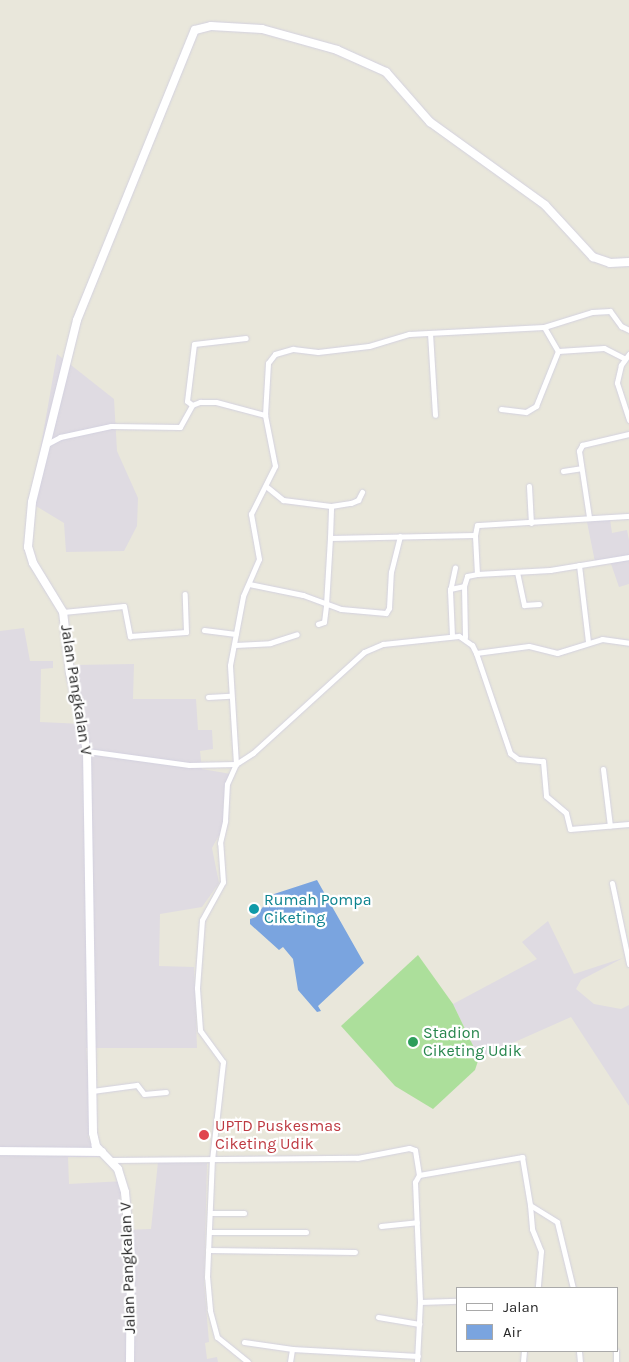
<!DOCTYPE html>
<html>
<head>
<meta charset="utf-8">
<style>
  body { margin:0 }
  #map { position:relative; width:629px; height:1362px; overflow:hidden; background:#e9e7db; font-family:Karla,sans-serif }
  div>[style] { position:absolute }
  .industrial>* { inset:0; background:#dfdbe2 }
  .pitch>* { inset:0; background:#acdf9b }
  .water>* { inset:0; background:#7aa4df }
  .roads { filter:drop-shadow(0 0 1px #d3d1df) drop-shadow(0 0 1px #d3d1df) }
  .street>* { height:5px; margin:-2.5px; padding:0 2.5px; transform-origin:2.5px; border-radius:2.5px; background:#fff }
  .secondary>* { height:8px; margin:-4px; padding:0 4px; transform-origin:4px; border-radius:4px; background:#fff }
  .dots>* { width:14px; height:14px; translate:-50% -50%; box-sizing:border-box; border:2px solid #fff; border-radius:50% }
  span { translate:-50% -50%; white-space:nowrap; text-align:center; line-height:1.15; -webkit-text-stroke:4.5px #fff; paint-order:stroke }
  .street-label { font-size:16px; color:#282828 }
  .culture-label { font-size:16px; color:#0d838f }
  .left { translate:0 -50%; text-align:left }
  .leisure-label { font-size:16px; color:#27864d }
  .health-label { font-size:16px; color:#be3a42 }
  .legend { position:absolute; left:456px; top:1287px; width:162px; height:65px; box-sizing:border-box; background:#fff; border:1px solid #a9a9a9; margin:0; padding:6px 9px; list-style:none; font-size:15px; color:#282828 }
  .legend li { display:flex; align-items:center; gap:10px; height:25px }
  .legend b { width:25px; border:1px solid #a9a9a9 }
</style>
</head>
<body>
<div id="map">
  <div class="industrial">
    <div style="clip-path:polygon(57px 354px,114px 399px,117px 451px,138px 498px,137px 526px,124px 551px,66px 552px,64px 523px,31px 503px)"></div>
    <div style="clip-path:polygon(610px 519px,612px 533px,627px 530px,629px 540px,629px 584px,619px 587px,610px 561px,595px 562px,587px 522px)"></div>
    <div style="clip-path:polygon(24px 628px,30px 661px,53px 661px,53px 668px,41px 669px,40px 722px,83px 724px,73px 665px,134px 664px,133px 699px,196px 699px,198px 730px,212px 730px,213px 749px,200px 751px,202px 769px,231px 774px,223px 803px,224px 826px,212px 848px,219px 883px,202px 907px,160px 914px,159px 966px,194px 967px,197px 1048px,86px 1048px,92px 1124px,88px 1137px,98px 1157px,68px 1157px,69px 1184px,124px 1181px,120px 1197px,123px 1230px,151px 1229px,158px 1162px,207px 1163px,204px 1283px,209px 1342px,205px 1343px,207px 1359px,217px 1357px,218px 1362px,0 1362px,0 631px)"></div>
    <div style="clip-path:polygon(548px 921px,574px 974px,623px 958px,581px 980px,576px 989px,594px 1004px,621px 1009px,629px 1005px,629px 1106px,571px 1017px,479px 1058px,453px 1004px,537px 959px,522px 942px)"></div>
  </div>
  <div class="pitch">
    <div style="clip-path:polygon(418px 955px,453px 1004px,479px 1058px,475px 1070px,433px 1109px,395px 1086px,341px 1026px)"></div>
  </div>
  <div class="water">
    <div style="clip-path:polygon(317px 880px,364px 963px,318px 1006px,321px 1011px,317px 1012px,298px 990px,293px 959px,283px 947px,279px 950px,250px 924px,250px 919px,256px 917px,271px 895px)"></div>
  </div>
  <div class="roads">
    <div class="street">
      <div style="left:544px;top:327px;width:28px;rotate:60deg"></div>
      <div style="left:558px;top:351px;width:46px;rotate:-3.7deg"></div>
      <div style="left:604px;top:348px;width:22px;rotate:27deg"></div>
      <div style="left:430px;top:333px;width:82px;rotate:86.5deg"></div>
      <div style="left:629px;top:354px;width:14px;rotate:126deg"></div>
      <div style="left:621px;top:365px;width:18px;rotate:103deg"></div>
      <div style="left:617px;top:383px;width:39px;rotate:72deg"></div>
      <div style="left:192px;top:405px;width:6px;rotate:-141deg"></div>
      <div style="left:187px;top:401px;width:57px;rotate:-83deg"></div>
      <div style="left:194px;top:344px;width:52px;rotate:-6.6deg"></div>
      <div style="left:501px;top:409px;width:25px;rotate:7deg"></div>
      <div style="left:526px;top:412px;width:12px;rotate:-31deg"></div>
      <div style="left:536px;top:406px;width:59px;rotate:-68.2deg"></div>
      <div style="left:47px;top:444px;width:15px;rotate:-28deg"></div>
      <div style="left:60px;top:437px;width:52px;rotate:-12.2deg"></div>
      <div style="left:111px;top:426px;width:69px;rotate:0.8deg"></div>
      <div style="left:180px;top:427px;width:25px;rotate:-61deg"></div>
      <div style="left:192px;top:405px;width:9px;rotate:-21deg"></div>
      <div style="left:200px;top:402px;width:16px"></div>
      <div style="left:216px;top:402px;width:51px;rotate:14.9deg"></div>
      <div style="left:563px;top:471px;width:18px;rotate:-9deg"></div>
      <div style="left:529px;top:486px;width:37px;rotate:87deg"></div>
      <div style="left:267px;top:487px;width:21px;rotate:39deg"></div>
      <div style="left:283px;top:500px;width:48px;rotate:7.1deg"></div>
      <div style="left:331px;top:506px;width:20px;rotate:-9deg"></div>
      <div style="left:351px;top:503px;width:8px;rotate:-23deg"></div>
      <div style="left:358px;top:500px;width:9px;rotate:-63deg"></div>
      <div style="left:589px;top:517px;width:67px;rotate:-98.6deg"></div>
      <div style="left:579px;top:451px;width:7px;rotate:-63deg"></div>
      <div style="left:582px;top:445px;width:48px;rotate:-13.2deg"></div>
      <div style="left:330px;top:538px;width:32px;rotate:-88deg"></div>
      <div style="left:579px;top:565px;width:78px;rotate:83.3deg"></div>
      <div style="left:517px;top:572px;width:34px;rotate:78deg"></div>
      <div style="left:524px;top:605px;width:15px;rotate:-4deg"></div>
      <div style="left:477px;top:574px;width:73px;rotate:-3.1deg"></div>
      <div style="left:550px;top:570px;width:80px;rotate:-9.3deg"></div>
      <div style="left:249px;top:584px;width:55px;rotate:11.5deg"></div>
      <div style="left:303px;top:595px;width:40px;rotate:20.2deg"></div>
      <div style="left:341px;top:609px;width:45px;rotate:5.1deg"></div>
      <div style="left:386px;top:613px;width:6px;rotate:-59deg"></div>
      <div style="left:389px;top:608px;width:36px;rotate:-87deg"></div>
      <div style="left:391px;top:572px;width:37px;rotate:-76deg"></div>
      <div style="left:450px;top:589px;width:14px;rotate:-12deg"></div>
      <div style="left:63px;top:612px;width:61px;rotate:-5.6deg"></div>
      <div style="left:124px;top:606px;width:31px;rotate:79deg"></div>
      <div style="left:130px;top:636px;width:56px;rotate:-4.1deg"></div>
      <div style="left:186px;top:632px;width:38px;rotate:-92deg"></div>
      <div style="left:318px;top:624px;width:6px;rotate:-18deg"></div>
      <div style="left:324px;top:622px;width:17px;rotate:-83deg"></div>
      <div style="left:326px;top:605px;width:67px;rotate:-86.6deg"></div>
      <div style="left:330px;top:538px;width:145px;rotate:-1.2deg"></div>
      <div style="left:204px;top:630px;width:32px;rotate:7deg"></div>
      <div style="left:452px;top:636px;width:45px;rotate:-92.5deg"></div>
      <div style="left:450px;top:591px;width:24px;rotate:-78deg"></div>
      <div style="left:465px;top:637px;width:51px;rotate:-91.1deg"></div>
      <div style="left:464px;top:586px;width:10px;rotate:-73deg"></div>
      <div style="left:467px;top:576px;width:10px;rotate:-11deg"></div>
      <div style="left:477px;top:574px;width:39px;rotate:-93deg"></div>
      <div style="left:475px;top:535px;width:10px;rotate:-79deg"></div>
      <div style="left:477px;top:525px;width:152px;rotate:-3.4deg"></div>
      <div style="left:235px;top:645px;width:35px;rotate:-3deg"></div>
      <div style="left:270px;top:643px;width:28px;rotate:-18deg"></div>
      <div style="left:476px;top:653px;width:106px;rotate:71.2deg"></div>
      <div style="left:510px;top:753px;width:10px;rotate:37deg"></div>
      <div style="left:518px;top:759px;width:25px;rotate:5deg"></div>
      <div style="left:543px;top:761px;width:35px;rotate:85deg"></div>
      <div style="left:546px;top:796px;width:26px;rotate:40deg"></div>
      <div style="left:566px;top:813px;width:16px;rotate:76deg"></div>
      <div style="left:570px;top:829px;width:59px;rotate:-4.8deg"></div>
      <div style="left:208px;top:697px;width:22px;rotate:-3deg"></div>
      <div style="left:87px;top:751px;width:103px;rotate:7.8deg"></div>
      <div style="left:189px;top:765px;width:47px;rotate:-1.2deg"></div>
      <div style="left:236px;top:764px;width:20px;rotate:-33deg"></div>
      <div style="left:253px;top:753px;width:150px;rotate:-42.3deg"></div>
      <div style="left:364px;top:652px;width:21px;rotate:-23deg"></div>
      <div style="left:383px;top:644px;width:76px;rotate:-6deg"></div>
      <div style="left:459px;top:636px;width:16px;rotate:35deg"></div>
      <div style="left:472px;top:645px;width:9px;rotate:63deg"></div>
      <div style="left:476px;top:653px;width:53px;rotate:-7.5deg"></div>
      <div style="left:529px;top:646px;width:29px;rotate:14deg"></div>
      <div style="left:557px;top:653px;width:47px;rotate:-17.3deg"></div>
      <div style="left:602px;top:639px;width:27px;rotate:8deg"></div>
      <div style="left:603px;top:769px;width:57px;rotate:83deg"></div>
      <div style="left:612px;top:883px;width:83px;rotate:78.1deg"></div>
      <div style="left:92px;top:1091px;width:45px;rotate:-7.6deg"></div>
      <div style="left:137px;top:1085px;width:11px;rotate:52deg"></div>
      <div style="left:144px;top:1094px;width:22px;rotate:-5deg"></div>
      <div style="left:109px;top:1160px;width:248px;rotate:-0.5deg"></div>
      <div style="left:357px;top:1158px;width:53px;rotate:-10.9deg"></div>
      <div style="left:409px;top:1148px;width:6px;rotate:18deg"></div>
      <div style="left:415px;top:1150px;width:25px;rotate:81deg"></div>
      <div style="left:419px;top:1175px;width:8px;rotate:120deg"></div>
      <div style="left:415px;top:1182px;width:120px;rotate:87.6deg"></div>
      <div style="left:420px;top:1302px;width:60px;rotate:92.9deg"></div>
      <div style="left:419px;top:1175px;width:105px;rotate:-9.9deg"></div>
      <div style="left:522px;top:1157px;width:49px;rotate:80.5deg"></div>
      <div style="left:530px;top:1205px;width:32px;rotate:32deg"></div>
      <div style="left:557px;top:1222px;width:68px;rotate:76.4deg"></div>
      <div style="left:530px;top:1205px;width:24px;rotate:85deg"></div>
      <div style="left:532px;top:1229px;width:24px;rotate:68deg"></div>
      <div style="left:541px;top:1251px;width:37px;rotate:95deg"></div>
      <div style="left:210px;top:1213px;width:34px"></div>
      <div style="left:381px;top:1226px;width:36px;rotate:-6deg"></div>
      <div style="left:209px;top:1232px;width:97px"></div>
      <div style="left:208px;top:1250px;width:147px;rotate:0.8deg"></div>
      <div style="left:420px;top:1302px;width:38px;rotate:-2deg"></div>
      <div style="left:378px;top:1317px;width:42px;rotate:9.7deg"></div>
      <div style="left:244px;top:1342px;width:49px;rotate:8.3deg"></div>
      <div style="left:579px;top:1351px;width:11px;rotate:85deg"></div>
      <div style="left:616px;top:1351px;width:11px;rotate:90deg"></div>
      <div style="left:248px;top:1362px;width:40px;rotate:-141deg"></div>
      <div style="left:217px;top:1337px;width:28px;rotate:-105deg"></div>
      <div style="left:210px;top:1310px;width:33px;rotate:-95deg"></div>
      <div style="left:207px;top:1277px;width:117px;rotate:-87.6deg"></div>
      <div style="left:212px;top:1160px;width:99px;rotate:-83.6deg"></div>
      <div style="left:223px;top:1062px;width:39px;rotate:-126deg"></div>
      <div style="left:200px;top:1030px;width:42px;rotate:-94.1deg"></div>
      <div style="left:197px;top:988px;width:68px;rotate:-85.8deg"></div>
      <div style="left:202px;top:920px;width:43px;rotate:-61.1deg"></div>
      <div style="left:223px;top:882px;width:39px;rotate:-94deg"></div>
      <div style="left:220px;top:843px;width:23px;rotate:-77deg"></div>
      <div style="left:225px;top:821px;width:37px;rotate:-87deg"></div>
      <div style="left:227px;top:784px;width:22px;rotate:-66deg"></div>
      <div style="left:236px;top:764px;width:99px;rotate:-93.5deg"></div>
      <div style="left:230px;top:665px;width:70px;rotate:-79.3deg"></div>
      <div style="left:243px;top:596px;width:40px;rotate:-66.6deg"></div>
      <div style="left:259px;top:559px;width:46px;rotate:-100.1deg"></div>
      <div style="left:251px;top:514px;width:54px;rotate:-63.4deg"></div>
      <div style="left:275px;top:466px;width:52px;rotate:-101.1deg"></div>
      <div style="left:265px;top:415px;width:52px;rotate:-86.7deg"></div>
      <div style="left:268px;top:363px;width:11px;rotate:-52deg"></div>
      <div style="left:275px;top:354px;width:19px;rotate:-16deg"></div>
      <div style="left:293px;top:349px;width:25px;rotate:7deg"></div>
      <div style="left:318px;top:352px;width:51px;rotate:-6.7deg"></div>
      <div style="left:369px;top:346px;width:42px;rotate:-16.7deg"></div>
      <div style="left:409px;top:334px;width:135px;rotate:-3deg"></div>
      <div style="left:544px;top:327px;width:50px;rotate:-17.4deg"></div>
      <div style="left:592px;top:312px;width:18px;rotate:-3deg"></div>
      <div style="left:610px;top:311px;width:19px;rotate:54deg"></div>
      <div style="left:621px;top:326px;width:9px;rotate:27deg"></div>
      <div style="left:290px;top:1362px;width:13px;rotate:-81deg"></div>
      <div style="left:292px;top:1349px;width:126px;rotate:3.2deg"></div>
      <div style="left:523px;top:1362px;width:11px;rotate:-85deg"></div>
    </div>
    <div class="secondary">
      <div style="left:0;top:1151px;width:102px;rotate:0.6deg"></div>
      <div style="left:130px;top:1362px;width:105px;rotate:-89.5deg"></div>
      <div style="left:131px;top:1257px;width:65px;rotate:-95.3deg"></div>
      <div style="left:125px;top:1192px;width:24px;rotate:-107deg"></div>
      <div style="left:118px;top:1169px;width:32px;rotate:-134deg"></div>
      <div style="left:96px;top:1146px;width:13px;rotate:-103deg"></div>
      <div style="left:93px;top:1133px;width:382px;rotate:-90.9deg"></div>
      <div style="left:87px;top:751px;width:80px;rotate:-102.3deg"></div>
      <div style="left:70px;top:673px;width:61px;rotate:-96.5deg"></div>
      <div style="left:63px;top:612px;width:57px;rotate:-121.5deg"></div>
      <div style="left:33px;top:563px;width:17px;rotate:-107deg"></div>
      <div style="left:28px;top:547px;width:45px;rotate:-84.9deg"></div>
      <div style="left:32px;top:502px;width:187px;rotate:-76.1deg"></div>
      <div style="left:77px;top:320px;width:313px;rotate:-67.9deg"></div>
      <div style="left:195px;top:30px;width:16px;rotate:-14deg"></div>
      <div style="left:211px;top:26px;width:51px;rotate:3.4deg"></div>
      <div style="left:262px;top:29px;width:78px;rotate:15.6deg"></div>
      <div style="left:337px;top:50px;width:54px;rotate:24.2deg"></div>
      <div style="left:386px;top:72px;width:67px;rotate:48.7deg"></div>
      <div style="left:430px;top:122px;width:142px;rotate:35.8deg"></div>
      <div style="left:545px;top:205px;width:71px;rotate:47.3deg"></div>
      <div style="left:593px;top:257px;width:18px;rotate:19deg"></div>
      <div style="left:610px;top:263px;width:19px;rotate:-3deg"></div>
    </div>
  </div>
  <div class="dots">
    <div style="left:254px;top:909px;background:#0f9aa8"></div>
    <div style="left:413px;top:1042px;background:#2e9e5b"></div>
    <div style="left:204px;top:1135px;background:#e0444e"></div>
  </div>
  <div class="street-label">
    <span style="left:76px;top:690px;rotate:81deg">Jalan Pangkalan V</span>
    <span style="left:128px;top:1268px;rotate:-92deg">Jalan Pangkalan V</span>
  </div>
  <div class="culture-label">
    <span class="left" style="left:264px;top:909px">Rumah Pompa<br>Ciketing</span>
  </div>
  <div class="leisure-label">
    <span class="left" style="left:423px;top:1042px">Stadion<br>Ciketing Udik</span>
  </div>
  <div class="health-label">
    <span class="left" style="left:215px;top:1135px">UPTD Puskesmas<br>Ciketing Udik</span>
  </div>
  <ul class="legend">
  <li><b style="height:6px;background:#fff"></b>Jalan</li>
  <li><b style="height:14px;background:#7aa4df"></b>Air</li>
  </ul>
</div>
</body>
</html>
